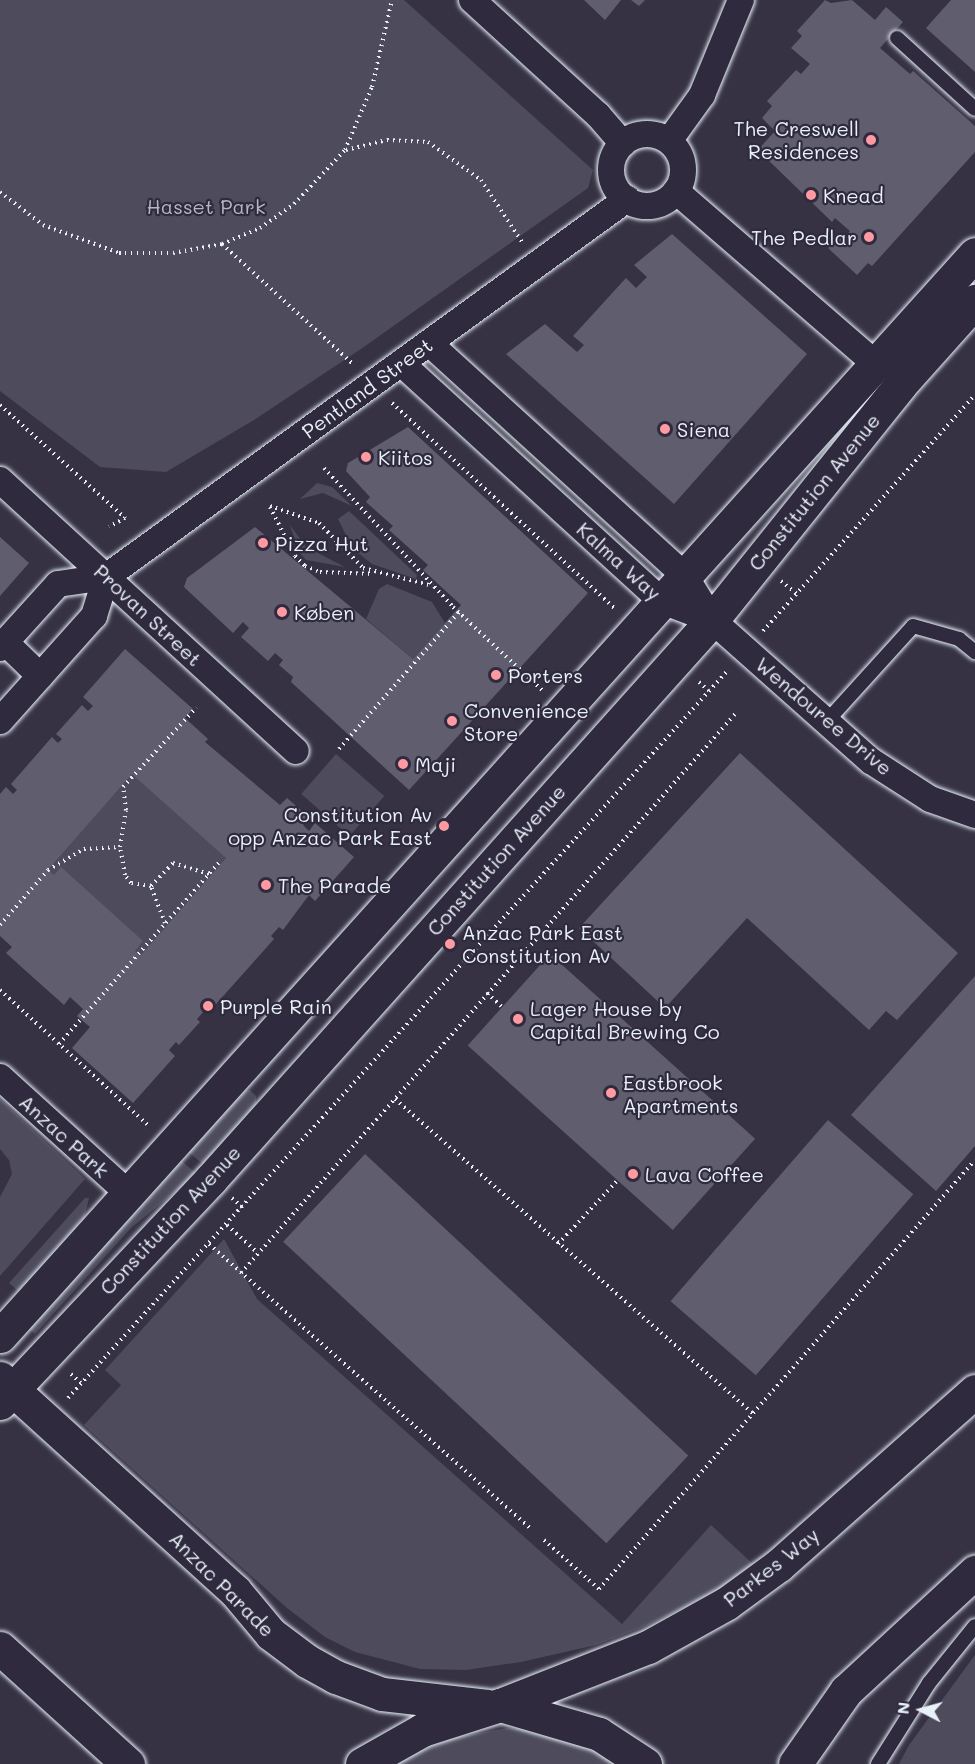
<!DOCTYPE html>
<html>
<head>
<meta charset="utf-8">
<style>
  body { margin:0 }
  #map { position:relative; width:975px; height:1764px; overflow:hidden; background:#363244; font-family:Mali,sans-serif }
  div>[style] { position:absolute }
  .green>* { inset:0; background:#4d4b5c; transform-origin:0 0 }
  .building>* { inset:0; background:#605e6e; transform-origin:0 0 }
  .path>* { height:4px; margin-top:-2px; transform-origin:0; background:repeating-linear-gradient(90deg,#e8f1f8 0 1.5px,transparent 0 6px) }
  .roads { filter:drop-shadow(0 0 2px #e8f1f8) drop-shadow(0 0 2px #e8f1f8) }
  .service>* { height:14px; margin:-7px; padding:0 7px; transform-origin:7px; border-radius:7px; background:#2f2a3d }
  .minor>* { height:26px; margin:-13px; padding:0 13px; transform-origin:13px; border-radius:13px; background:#2f2a3d }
  .minor>.ring { margin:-13px; padding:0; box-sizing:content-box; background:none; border:26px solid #2f2a3d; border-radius:50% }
  .tertiary>* { height:33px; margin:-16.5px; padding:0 16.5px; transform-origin:16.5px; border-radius:16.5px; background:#2f2a3d }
  .secondary>* { height:33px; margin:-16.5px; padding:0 16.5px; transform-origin:16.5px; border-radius:16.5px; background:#2f2a3d }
  .primary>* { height:33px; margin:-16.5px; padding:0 16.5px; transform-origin:16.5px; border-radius:16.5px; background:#2f2a3d }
  .dots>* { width:16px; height:16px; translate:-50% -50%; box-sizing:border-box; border:3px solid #2f2a3d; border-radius:50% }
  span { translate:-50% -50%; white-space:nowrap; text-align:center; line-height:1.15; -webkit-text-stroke:4.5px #2f2a3d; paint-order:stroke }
  .poi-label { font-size:20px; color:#e8f1f8 }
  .right { translate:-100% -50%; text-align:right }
  .left { translate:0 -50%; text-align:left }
  .park-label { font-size:20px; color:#b2b7c1 }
  .street-label { font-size:20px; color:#e8f1f8 }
  .north { position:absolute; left:891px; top:1680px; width:60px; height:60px; -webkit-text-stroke:4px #2f2a3d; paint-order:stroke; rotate:276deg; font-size:16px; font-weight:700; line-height:24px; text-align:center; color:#e8f1f8 }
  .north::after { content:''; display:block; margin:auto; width:21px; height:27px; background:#e8f1f8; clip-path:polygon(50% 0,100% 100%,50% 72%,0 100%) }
</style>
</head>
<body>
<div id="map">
  <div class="green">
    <div style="clip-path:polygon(0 0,404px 0,593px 170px,588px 188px,361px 349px,254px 420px,166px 472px,100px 467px,0 391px)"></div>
    <div style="clip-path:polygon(317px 483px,332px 487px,352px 506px,323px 493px,300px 499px)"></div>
    <div style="clip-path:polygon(349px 511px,417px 575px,416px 579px,372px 564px,353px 549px,338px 519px)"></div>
    <div style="clip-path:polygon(290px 525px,306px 547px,345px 567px,306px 560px,299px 552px)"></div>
    <div style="clip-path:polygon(387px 584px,432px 602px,445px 623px,413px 659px,366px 619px,379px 589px)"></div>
    <div style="left:336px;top:754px;width:64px;height:53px;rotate:41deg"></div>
    <div style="clip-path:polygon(142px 762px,226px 858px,140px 956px,98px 943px,52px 994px,17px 963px,48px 870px)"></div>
    <div style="clip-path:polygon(250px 1090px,256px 1096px,256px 1105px,204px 1165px,185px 1149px,243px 1091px)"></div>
    <div style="clip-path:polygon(0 1099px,85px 1179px,0 1276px,0 1197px,12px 1174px,9px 1160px,0 1149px)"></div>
    <div style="clip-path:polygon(178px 1158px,197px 1174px,131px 1228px,35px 1334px,25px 1326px)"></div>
    <div style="clip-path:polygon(85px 1198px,89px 1198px,84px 1219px,19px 1292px,9px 1283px)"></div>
    <div style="clip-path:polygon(224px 1239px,257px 1299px,622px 1624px,711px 1525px,754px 1565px,724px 1587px,644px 1627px,596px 1645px,521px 1662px,466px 1670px,420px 1669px,355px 1652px,325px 1637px,287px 1608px,84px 1425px,121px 1385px,105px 1370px)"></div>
    <div style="clip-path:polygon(975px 1655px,975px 1764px,899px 1764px,909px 1745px)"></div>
    <div style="clip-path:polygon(507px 1728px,555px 1731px,628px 1764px,392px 1764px,447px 1739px)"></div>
  </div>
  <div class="building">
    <div style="clip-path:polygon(584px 0,621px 0,605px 20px)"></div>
    <div style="clip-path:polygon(631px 0,645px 0,639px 6px)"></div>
    <div style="clip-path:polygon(825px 0,831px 3px,852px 0,875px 20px,886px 7px,903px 22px,880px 48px,910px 74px,913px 71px,975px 126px,975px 152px,872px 266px,868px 263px,857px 275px,828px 248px,840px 234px,844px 238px,850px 231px,835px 218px,832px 222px,758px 150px,775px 131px,762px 118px,772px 106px,767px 101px,796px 70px,801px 74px,810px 64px,791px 48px,802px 36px,797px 31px)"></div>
    <div style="clip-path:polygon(951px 0,975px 0,975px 72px,926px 28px)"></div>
    <div style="clip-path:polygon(672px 234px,807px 354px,674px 504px,506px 354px,545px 324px,577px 352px,584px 345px,573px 336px,626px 278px,636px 288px,647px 277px,634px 265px)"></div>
    <div style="clip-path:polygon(408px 427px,588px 593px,409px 790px,291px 682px,293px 677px,279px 665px,283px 660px,275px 653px,268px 661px,241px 637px,249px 628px,243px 622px,233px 633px,184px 587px,187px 578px,255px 527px,413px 659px,461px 605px,423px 570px,428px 565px,389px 530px,393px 526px,366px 502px,370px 497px,346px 471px,348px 463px)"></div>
    <div style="clip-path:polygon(0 537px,29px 563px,0 596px)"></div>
    <div style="clip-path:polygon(evenodd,125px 649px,193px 709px,185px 718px,208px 739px,205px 742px,280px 805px,287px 798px,310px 818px,303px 825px,309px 831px,315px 823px,354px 857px,315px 901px,309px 895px,283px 930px,279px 927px,271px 936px,274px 939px,208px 1013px,205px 1010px,197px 1019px,200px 1022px,179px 1045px,176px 1042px,169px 1050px,175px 1056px,133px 1103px,72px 1048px,90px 1027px,77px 1016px,83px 1009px,70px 997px,64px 1005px,6px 953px,12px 947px,0 936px,0 794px,6px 787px,13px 794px,17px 790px,11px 784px,52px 737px,58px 743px,62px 739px,56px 734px,82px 705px,88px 711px,93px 706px,83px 697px,125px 649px,132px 774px,226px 858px,140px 956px,135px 951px,143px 941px,61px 867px,54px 875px,48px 870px,132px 774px)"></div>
    <div style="clip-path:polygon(740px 753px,958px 953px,897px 1020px,886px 1011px,869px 1030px,747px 918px,665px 1008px,579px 928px)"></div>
    <div style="left:550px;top:954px;width:276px;height:123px;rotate:42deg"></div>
    <div style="clip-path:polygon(975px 976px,975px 1146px,936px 1191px,851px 1115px)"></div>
    <div style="left:828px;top:1120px;width:113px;height:240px;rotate:41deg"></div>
    <div style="left:365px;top:1154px;width:442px;height:120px;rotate:43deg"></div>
  </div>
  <div class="path">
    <div style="left:346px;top:150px;width:42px;rotate:-13.7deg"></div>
    <div style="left:387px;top:140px;width:41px;rotate:2.8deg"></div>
    <div style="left:428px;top:142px;width:65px;rotate:35.6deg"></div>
    <div style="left:481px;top:180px;width:74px;rotate:56.5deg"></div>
    <div style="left:0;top:192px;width:54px;rotate:37.5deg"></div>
    <div style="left:43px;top:225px;width:81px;rotate:20.2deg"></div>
    <div style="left:119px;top:253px;width:54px"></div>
    <div style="left:173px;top:253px;width:50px;rotate:-10.4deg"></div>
    <div style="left:222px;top:244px;width:41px;rotate:-22.8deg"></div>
    <div style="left:260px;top:228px;width:42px;rotate:-35.2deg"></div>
    <div style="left:294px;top:204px;width:74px;rotate:-46.6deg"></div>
    <div style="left:345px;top:150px;width:69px;rotate:-66.8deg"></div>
    <div style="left:372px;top:87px;width:89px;rotate:-77.1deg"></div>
    <div style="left:222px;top:244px;width:179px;rotate:42.5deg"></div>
    <div style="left:392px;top:403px;width:302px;rotate:42.7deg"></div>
    <div style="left:0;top:405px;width:169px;rotate:42.1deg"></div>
    <div style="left:125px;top:518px;width:18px;rotate:151deg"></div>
    <div style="left:324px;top:468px;width:190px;rotate:47.1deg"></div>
    <div style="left:453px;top:607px;width:122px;rotate:43deg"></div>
    <div style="left:270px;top:506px;width:52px;rotate:19.1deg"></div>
    <div style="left:319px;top:523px;width:63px;rotate:45.6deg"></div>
    <div style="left:363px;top:568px;width:72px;rotate:14.4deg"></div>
    <div style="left:270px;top:507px;width:55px;rotate:63deg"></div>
    <div style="left:295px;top:556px;width:14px;rotate:45deg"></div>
    <div style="left:305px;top:566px;width:16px;rotate:22deg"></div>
    <div style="left:320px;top:572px;width:54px;rotate:2.1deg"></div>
    <div style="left:781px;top:581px;width:21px;rotate:39deg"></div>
    <div style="left:763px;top:631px;width:317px;rotate:-48.1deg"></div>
    <div style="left:699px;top:682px;width:13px;rotate:42deg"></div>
    <div style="left:339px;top:749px;width:182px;rotate:-48.8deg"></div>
    <div style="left:151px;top:886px;width:32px;rotate:-46deg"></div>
    <div style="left:173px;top:863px;width:38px;rotate:17deg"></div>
    <div style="left:165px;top:923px;width:40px;rotate:-111deg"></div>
    <div style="left:151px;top:886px;width:20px;rotate:-171deg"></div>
    <div style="left:131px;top:883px;width:10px;rotate:-127deg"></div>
    <div style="left:125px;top:875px;width:28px;rotate:-100deg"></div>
    <div style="left:120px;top:847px;width:37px;rotate:-81deg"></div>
    <div style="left:126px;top:810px;width:23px;rotate:-97deg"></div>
    <div style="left:123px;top:787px;width:108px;rotate:-47.3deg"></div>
    <div style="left:0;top:925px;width:73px;rotate:-48.9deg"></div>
    <div style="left:48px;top:870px;width:42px;rotate:-30.3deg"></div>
    <div style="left:84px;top:849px;width:36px;rotate:-3deg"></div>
    <div style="left:0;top:990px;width:200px;rotate:42.4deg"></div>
    <div style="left:487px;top:993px;width:21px;rotate:43deg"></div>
    <div style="left:59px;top:1044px;width:245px;rotate:-48.6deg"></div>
    <div style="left:395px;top:1099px;width:476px;rotate:41.3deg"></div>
    <div style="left:232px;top:1198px;width:15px;rotate:42deg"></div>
    <div style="left:227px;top:1225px;width:42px;rotate:42.1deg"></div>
    <div style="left:209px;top:1244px;width:431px;rotate:41.5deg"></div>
    <div style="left:558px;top:1244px;width:86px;rotate:-46.9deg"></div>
    <div style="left:241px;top:1273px;width:747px;rotate:-48.53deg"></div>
    <div style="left:71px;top:1374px;width:13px;rotate:42deg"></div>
    <div style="left:68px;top:1398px;width:983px;rotate:-47.8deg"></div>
    <div style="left:544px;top:1540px;width:74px;rotate:41.7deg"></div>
    <div style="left:599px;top:1589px;width:570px;rotate:-48.77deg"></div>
  </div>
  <div class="roads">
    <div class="service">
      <div style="left:897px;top:38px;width:105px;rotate:42.3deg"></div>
      <div style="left:827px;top:721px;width:128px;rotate:-47.8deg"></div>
      <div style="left:913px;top:626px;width:48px;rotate:15.8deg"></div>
      <div style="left:959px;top:639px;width:21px;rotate:39deg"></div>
      <div style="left:878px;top:1764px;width:96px;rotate:-57.8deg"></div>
      <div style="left:929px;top:1683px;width:73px;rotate:-51.1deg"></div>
    </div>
    <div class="minor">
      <div style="left:472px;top:0;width:171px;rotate:42.4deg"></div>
      <div style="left:598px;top:115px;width:38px;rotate:49deg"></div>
      <div class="ring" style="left:611px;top:134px;width:46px;height:46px"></div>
      <div style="left:669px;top:141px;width:57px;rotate:-54.3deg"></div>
      <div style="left:702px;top:95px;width:103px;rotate:-67.7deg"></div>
      <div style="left:676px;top:191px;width:264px;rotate:40.9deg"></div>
      <div style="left:429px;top:343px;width:346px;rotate:42.3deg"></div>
      <div style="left:685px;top:576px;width:52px;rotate:58.5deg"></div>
      <div style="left:712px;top:620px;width:213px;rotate:41.6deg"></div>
      <div style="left:871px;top:761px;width:70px;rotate:32.8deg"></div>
      <div style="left:930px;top:799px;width:48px;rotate:19.6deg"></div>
      <div style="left:401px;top:363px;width:353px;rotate:42.4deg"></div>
      <div style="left:662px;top:601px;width:53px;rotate:20.8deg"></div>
      <div style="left:0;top:480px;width:401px;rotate:42.5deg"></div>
      <div style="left:5px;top:642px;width:49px;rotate:44.2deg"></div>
      <div style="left:0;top:648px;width:86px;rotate:-47.8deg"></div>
      <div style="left:58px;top:584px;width:49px;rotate:-8.3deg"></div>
      <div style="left:106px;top:577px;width:644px;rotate:-35.96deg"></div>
      <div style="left:0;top:721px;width:141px;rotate:-48.2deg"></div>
      <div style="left:94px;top:616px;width:41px;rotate:-72.9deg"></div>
      <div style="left:0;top:1077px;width:174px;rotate:42.2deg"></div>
    </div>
    <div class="tertiary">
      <div style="left:0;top:1336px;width:1456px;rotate:-47.98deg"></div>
      <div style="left:0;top:1403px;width:308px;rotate:-46.7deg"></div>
      <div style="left:211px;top:1179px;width:751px;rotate:-48.13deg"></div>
      <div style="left:712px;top:620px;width:301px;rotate:-51.3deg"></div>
      <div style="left:900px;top:385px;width:113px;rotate:-48.2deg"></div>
    </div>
    <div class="secondary">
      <div style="left:0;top:1378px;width:317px;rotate:42.2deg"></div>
      <div style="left:235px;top:1591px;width:56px;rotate:50.1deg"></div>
      <div style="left:271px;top:1634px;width:45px;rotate:36.9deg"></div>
      <div style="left:307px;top:1661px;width:33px;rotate:29deg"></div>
      <div style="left:336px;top:1677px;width:49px;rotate:20.3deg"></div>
      <div style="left:382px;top:1694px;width:106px;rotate:6.5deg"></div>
      <div style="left:0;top:1648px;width:173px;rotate:42.2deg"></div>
    </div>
    <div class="primary">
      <div style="left:500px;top:1705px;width:159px;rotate:-21.4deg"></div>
      <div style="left:648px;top:1647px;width:90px;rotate:-29.1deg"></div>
      <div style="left:727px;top:1603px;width:64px;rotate:-36.2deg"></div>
      <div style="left:779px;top:1565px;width:262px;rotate:-41.6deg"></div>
      <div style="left:362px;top:1764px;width:69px;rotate:-29.5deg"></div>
      <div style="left:422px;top:1730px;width:82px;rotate:-17.8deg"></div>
      <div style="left:500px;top:1705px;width:103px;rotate:16.3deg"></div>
      <div style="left:599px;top:1734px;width:55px;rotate:33.1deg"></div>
      <div style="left:795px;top:1764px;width:89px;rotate:-55.1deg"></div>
      <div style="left:846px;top:1691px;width:176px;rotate:-42.7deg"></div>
    </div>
  </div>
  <div class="dots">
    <div style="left:871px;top:140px;background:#ff9aa2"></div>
    <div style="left:811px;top:195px;background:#ff9aa2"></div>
    <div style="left:869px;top:237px;background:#ff9aa2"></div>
    <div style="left:665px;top:429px;background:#ff9aa2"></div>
    <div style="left:366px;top:457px;background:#ff9aa2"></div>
    <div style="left:263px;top:543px;background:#ff9aa2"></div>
    <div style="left:282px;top:612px;background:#ff9aa2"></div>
    <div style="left:496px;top:675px;background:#ff9aa2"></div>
    <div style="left:452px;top:721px;background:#ff9aa2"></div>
    <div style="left:403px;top:764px;background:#ff9aa2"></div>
    <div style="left:444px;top:826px;background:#ff9aa2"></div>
    <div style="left:266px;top:885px;background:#ff9aa2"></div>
    <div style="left:450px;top:944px;background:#ff9aa2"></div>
    <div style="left:208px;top:1006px;background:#ff9aa2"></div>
    <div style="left:518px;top:1019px;background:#ff9aa2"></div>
    <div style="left:611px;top:1093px;background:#ff9aa2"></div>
    <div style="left:633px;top:1174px;background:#ff9aa2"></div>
  </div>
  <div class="poi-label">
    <span class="right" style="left:859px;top:140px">The Creswell<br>Residences</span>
    <span class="left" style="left:823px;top:195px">Knead</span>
    <span class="right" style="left:857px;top:237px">The Pedlar</span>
    <span class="left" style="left:677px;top:429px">Siena</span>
    <span class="left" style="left:378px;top:457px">Kiitos</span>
    <span class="left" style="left:275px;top:543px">Pizza Hut</span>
    <span class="left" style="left:294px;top:612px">Køben</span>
    <span class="left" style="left:508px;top:675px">Porters</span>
    <span class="left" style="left:464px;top:722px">Convenience<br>Store</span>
    <span class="left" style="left:415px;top:764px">Maji</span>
    <span class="right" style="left:432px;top:826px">Constitution Av<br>opp Anzac Park East</span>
    <span class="left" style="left:278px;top:885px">The Parade</span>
    <span class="left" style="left:462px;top:944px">Anzac Park East<br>Constitution Av</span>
    <span class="left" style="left:220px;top:1006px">Purple Rain</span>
    <span class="left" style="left:530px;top:1020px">Lager House by<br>Capital Brewing Co</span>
    <span class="left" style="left:623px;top:1094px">Eastbrook<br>Apartments</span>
    <span class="left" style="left:645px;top:1174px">Lava Coffee</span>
  </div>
  <div class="park-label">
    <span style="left:206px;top:206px">Hasset Park</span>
  </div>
  <div class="street-label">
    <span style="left:367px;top:388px;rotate:-36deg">Pentland Street</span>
    <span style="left:814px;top:492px;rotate:-51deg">Constitution Avenue</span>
    <span style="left:619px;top:561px;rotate:42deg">Kalma Way</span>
    <span style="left:148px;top:615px;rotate:43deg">Provan Street</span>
    <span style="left:824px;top:716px;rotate:40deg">Wendouree Drive</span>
    <span style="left:496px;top:860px;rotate:-48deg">Constitution Avenue</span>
    <span style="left:64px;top:1136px;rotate:42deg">Anzac Park</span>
    <span style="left:170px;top:1220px;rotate:-47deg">Constitution Avenue</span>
    <span style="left:771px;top:1567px;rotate:-38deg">Parkes Way</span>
    <span style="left:222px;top:1584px;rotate:45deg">Anzac Parade</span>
  </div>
  <div class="north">N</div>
</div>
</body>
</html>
